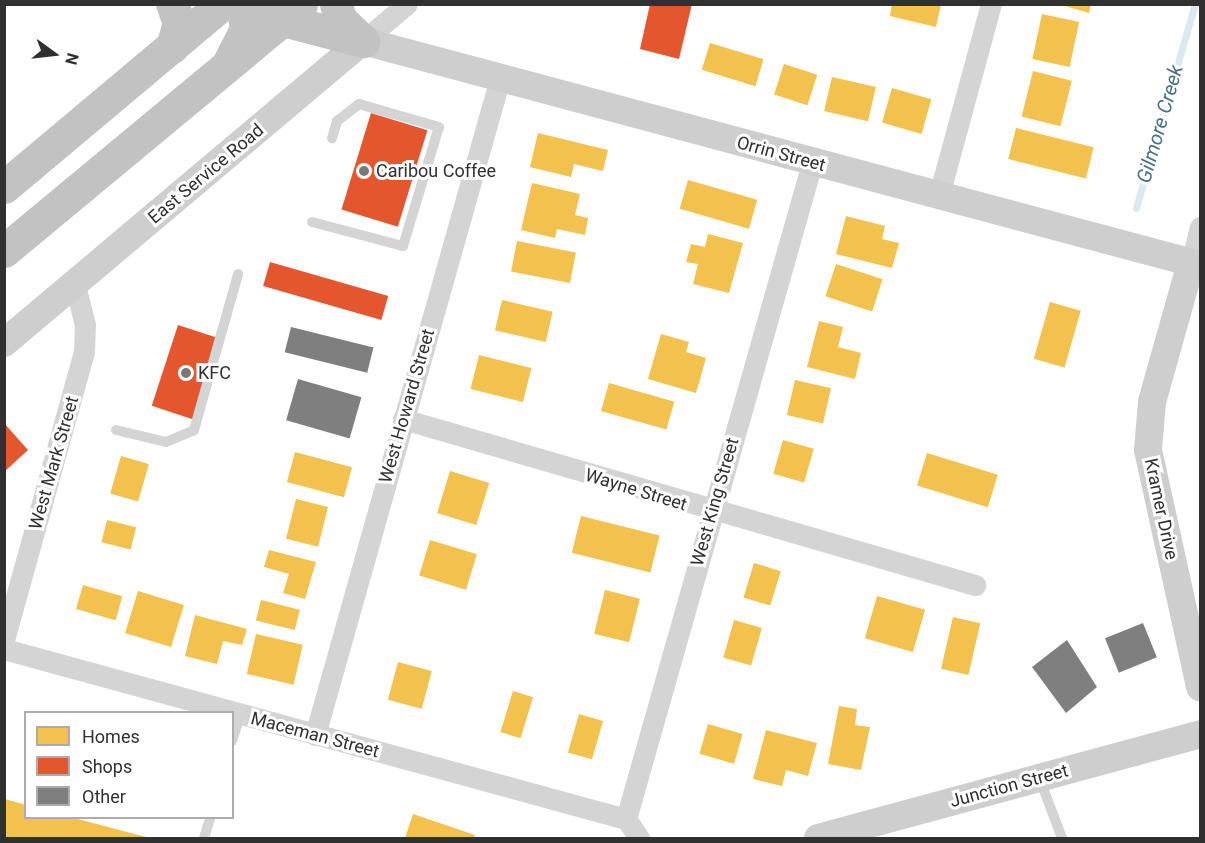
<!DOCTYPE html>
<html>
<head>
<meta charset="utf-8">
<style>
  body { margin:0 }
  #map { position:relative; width:1205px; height:843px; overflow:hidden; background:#fff; font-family:Roboto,sans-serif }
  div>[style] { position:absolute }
  .homes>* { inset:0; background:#f2c14e; transform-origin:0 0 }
  .shops>* { inset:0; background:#e4572e; transform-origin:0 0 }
  .stream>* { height:7px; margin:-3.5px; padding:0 3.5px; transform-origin:3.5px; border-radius:3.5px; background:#dde9f0 }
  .building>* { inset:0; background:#7f7f7f; transform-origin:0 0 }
  .lane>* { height:10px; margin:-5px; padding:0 5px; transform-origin:5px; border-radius:5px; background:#d4d4d4 }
  .street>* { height:21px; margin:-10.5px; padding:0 10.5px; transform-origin:10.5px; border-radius:10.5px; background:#d4d4d4 }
  .secondary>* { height:28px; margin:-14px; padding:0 14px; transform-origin:14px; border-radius:14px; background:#cecece }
  .highway>* { height:33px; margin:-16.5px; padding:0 16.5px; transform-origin:16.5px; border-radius:16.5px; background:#c2c2c2 }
  .dots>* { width:16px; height:16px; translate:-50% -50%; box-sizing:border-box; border:3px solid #fff; border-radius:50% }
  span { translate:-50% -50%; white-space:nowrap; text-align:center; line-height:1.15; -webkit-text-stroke:6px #fff; paint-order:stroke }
  .street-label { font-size:18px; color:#303030 }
  .poi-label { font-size:18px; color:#303030 }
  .left { translate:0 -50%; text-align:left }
  .water-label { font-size:20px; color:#487189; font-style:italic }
  .frame { position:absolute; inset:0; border:6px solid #303030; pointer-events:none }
  .legend { position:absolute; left:24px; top:711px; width:210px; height:108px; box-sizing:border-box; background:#fff; border:2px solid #acacac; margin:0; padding:8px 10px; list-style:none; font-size:18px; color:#303030 }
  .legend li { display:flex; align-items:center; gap:12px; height:30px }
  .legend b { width:30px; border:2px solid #acacac }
  .north { position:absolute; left:24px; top:24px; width:60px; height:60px; -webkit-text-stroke:4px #fff; paint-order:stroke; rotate:105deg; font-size:16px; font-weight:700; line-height:24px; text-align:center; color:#303030 }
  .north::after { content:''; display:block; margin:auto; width:21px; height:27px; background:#303030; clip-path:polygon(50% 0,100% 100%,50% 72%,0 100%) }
</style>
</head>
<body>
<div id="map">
  <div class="homes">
    <div style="clip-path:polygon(892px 4px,941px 4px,936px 27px,890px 16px)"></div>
    <div style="clip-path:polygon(1058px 4px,1091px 4px,1089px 13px)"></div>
    <div style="left:1042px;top:14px;width:38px;height:46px;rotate:12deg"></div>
    <div style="left:710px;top:43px;width:56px;height:28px;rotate:17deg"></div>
    <div style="left:784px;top:64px;width:35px;height:32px;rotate:18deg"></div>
    <div style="left:1033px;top:71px;width:40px;height:47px;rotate:14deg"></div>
    <div style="left:832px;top:77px;width:45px;height:35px;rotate:13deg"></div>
    <div style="left:892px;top:88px;width:41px;height:36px;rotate:16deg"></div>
    <div style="left:1016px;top:128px;width:80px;height:32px;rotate:14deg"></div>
    <div style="clip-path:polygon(538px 133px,608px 150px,603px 171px,574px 164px,571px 177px,530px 167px)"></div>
    <div style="left:688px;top:180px;width:72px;height:30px;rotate:16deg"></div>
    <div style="clip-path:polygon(532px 183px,580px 194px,575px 215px,588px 218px,585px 235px,557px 229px,555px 238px,521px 230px)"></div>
    <div style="clip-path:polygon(846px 216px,885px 226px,882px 239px,899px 243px,892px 268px,836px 254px)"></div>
    <div style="clip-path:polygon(708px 234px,743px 243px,729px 293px,693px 284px,698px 264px,686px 262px,691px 244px,705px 247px)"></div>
    <div style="left:517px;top:241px;width:60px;height:31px;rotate:11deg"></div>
    <div style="left:836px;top:264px;width:49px;height:34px;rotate:18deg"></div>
    <div style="left:502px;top:300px;width:52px;height:31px;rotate:13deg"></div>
    <div style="left:1050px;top:302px;width:32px;height:59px;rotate:16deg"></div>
    <div style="clip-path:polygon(819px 321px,843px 327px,838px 347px,861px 353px,855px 379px,807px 367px)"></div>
    <div style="clip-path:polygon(661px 334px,689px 342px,686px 352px,706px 358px,696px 393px,648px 379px)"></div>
    <div style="left:479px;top:355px;width:54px;height:35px;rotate:14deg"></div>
    <div style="left:795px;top:380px;width:37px;height:36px;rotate:13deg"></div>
    <div style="left:609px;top:383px;width:68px;height:29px;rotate:16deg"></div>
    <div style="left:783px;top:440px;width:32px;height:35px;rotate:16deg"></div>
    <div style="left:295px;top:452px;width:59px;height:31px;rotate:15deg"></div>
    <div style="left:927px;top:453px;width:74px;height:34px;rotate:17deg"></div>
    <div style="left:121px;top:456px;width:29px;height:39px;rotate:16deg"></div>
    <div style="left:450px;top:471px;width:41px;height:44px;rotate:17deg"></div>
    <div style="left:296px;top:499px;width:33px;height:41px;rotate:14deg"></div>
    <div style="left:581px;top:516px;width:81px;height:38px;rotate:14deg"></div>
    <div style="left:107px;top:520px;width:30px;height:23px;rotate:14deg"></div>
    <div style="left:430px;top:540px;width:49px;height:37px;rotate:17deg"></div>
    <div style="clip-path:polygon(269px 550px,316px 562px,305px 599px,283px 593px,289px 574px,264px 567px)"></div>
    <div style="left:754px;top:563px;width:28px;height:36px;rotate:17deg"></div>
    <div style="left:83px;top:585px;width:41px;height:25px;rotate:16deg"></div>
    <div style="left:605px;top:590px;width:36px;height:45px;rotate:14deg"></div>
    <div style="left:138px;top:591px;width:48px;height:44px;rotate:17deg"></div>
    <div style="left:877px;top:596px;width:50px;height:44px;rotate:16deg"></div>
    <div style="left:261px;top:600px;width:40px;height:21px;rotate:14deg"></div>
    <div style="clip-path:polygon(195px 615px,247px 629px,242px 645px,223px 641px,217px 664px,185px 656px)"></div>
    <div style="left:953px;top:617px;width:28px;height:53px;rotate:13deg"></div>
    <div style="left:734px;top:620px;width:29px;height:39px;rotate:16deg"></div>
    <div style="left:256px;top:634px;width:48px;height:41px;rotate:13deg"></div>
    <div style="left:398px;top:662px;width:35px;height:39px;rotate:15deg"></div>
    <div style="left:513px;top:691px;width:21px;height:43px;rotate:17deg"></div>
    <div style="clip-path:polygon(839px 706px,857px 709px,855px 725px,870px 727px,861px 770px,828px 764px)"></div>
    <div style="left:579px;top:714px;width:25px;height:40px;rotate:16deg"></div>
    <div style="left:708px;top:724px;width:36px;height:31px;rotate:16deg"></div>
    <div style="clip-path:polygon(766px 730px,817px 743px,808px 776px,786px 770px,782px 786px,753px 779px)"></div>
    <div style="clip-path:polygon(5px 799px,26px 805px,26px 818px,74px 818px,150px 838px,5px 838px)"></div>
    <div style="clip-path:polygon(413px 814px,475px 835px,474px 838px,405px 838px)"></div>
  </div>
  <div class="shops">
    <div style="clip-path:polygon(650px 4px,692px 4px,679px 59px,640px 49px)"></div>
    <div style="left:371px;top:113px;width:59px;height:101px;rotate:17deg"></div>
    <div style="left:270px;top:262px;width:123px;height:25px;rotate:16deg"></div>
    <div style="left:178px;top:325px;width:43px;height:85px;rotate:18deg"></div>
    <div style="clip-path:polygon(4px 423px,28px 450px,4px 472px)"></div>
  </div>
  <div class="stream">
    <div style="left:1136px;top:208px;width:212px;rotate:-73.9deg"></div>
  </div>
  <div class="building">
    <div style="left:291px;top:327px;width:85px;height:26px;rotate:14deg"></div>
    <div style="left:298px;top:379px;width:66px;height:43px;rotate:16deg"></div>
    <div style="left:1143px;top:623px;width:37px;height:41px;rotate:68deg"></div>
    <div style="clip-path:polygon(1067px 640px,1097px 687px,1066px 713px,1032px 667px)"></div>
  </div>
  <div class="lane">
    <div style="left:312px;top:222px;width:94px;rotate:14.8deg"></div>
    <div style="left:403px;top:246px;width:124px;rotate:-73.2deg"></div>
    <div style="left:439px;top:127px;width:83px;rotate:-164deg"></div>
    <div style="left:359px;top:104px;width:28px;rotate:142deg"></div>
    <div style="left:337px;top:121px;width:18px;rotate:106deg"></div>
    <div style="left:116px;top:430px;width:51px;rotate:13.5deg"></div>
    <div style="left:166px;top:442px;width:30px;rotate:-23deg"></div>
    <div style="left:194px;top:430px;width:162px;rotate:-74.2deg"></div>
    <div style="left:232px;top:741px;width:28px;rotate:-72deg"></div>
    <div style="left:1040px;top:780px;width:62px;rotate:69.2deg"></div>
    <div style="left:204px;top:838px;width:21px;rotate:-73deg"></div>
  </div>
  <div class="street">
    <div style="left:363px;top:41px;width:57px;rotate:-40.1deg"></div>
    <div style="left:939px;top:195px;width:198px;rotate:-74.8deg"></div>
    <div style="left:1191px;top:263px;width:37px;rotate:-76deg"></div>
    <div style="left:403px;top:419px;width:596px;rotate:16.18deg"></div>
    <div style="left:4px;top:640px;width:299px;rotate:-74.5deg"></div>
    <div style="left:84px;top:352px;width:27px;rotate:-88deg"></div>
    <div style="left:85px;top:325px;width:41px;rotate:-104deg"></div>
    <div style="left:4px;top:649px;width:645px;rotate:15.29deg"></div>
    <div style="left:315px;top:735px;width:683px;rotate:-74.27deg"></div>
    <div style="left:639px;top:838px;width:23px;rotate:-124deg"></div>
    <div style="left:626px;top:819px;width:682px;rotate:-74.17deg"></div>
  </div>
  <div class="secondary">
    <div style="left:1191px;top:263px;width:144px;rotate:105.7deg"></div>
    <div style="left:1152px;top:402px;width:48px;rotate:94.8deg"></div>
    <div style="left:1148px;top:450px;width:243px;rotate:77.6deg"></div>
    <div style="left:4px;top:343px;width:469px;rotate:-40.1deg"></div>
    <div style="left:363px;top:41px;width:866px;rotate:14.98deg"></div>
    <div style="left:818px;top:838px;width:396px;rotate:-15.2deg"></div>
  </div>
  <div class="highway">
    <div style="left:336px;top:4px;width:16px;rotate:75deg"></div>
    <div style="left:340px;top:19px;width:32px;rotate:44deg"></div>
    <div style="left:271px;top:6px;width:18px;rotate:49deg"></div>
    <div style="left:283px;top:20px;width:83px;rotate:14.7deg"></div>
    <div style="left:172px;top:47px;width:25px;rotate:-74deg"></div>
    <div style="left:179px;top:23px;width:20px;rotate:-110deg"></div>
    <div style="left:230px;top:60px;width:36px;rotate:-63deg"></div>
    <div style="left:246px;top:28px;width:24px;rotate:-99deg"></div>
    <div style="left:4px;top:187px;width:285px;rotate:-40deg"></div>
    <div style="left:4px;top:251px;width:386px;rotate:-39.7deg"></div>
  </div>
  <div class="dots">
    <div style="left:364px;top:171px;background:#787878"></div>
    <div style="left:186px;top:373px;background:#787878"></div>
  </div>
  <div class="street-label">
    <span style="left:781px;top:154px;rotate:15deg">Orrin Street</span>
    <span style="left:206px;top:174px;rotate:-40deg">East Service Road</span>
    <span style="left:407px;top:406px;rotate:-74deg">West Howard Street</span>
    <span style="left:54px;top:463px;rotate:-74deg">West Mark Street</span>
    <span style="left:636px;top:490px;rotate:17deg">Wayne Street</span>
    <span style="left:715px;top:502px;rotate:-74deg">West King Street</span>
    <span style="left:1161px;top:509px;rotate:78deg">Kramer Drive</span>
    <span style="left:315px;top:735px;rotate:15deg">Maceman Street</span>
    <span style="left:1009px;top:786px;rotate:-15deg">Junction Street</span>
  </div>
  <div class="poi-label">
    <span class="left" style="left:376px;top:171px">Caribou Coffee</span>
    <span class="left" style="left:198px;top:373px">KFC</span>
  </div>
  <div class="water-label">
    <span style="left:1160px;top:124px;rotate:-74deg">Gilmore Creek</span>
  </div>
  <div class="frame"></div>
  <ul class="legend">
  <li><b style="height:16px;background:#f2c14e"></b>Homes</li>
  <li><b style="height:16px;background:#e4572e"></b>Shops</li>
  <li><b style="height:16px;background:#7f7f7f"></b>Other</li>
  </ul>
  <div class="north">N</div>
</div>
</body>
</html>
